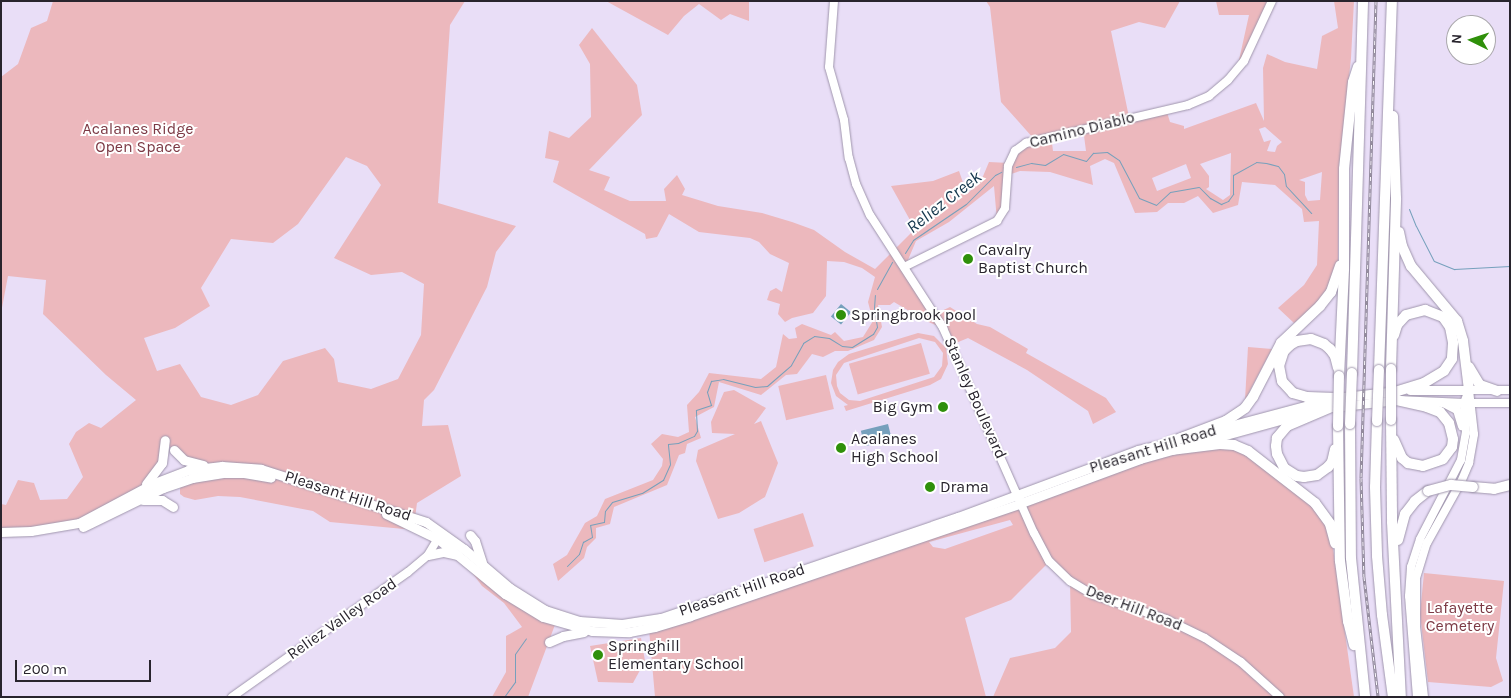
<!DOCTYPE html>
<html>
<head>
<meta charset="utf-8">
<style>
  body { margin:0 }
  #map { position:relative; width:1511px; height:698px; overflow:hidden; background:#e9def7; font-family:Karla,sans-serif }
  div>[style] { position:absolute }
  .green>* { inset:0; background:#ecb8bd; transform-origin:0 0 }
  .water>* { inset:0; background:#76a0bc; transform-origin:0 0 }
  .stream>* { height:1px; margin:-0.5px; padding:0 0.5px; transform-origin:0.5px; border-radius:0.5px; background:#76a0bc }
  .roads { filter:drop-shadow(0 0 1px #a096ad) drop-shadow(0 0 1px #a096ad) }
  .secondary>* { height:8px; margin:-4px; padding:0 4px; transform-origin:4px; border-radius:4px; background:#fff }
  .primary>* { height:9px; margin:-4.5px; padding:0 4.5px; transform-origin:4.5px; border-radius:4.5px; background:#fff }
  .highway>* { height:10px; margin:-5px; padding:0 5px; transform-origin:5px; border-radius:5px; background:#fff }
  .rail>* { height:3px; margin-top:-1.5px; transform-origin:0; background:repeating-linear-gradient(90deg,#fff 0 4px,#91899b 0 8px); box-sizing:border-box; border-block:1px solid #91899b }
  .bridges { filter:drop-shadow(0 0 1px #a096ad) drop-shadow(0 0 1px #a096ad) }
  .highway-bridge>* { height:10px; margin:-5px; padding:0 5px; transform-origin:5px; border-radius:5px; background:#fff }
  .dots>* { width:14px; height:14px; translate:-50% -50%; box-sizing:border-box; border:2px solid #fff; border-radius:50% }
  span { translate:-50% -50%; white-space:nowrap; text-align:center; line-height:1.15; -webkit-text-stroke:4px #fff; paint-order:stroke }
  .park-label { font-size:16px; color:#7c3a45 }
  .street-label { font-size:16px; color:#28242d }
  .poi-label { font-size:16px; color:#28242d }
  .left { translate:0 -50%; text-align:left }
  .right { translate:-100% -50%; text-align:right }
  .water-label { font-size:18px; color:#12354b; font-style:italic }
  .frame { position:absolute; inset:0; border:2px solid #28242d; pointer-events:none }
  .north { position:absolute; left:1446px; top:15px; width:50px; height:50px; box-sizing:border-box; background:#fff; border:1px solid #a9a7ab; border-radius:50%; rotate:274deg; font-size:14px; font-weight:700; line-height:20px; text-align:center; color:#28242d }
  .north::after { content:''; display:block; margin:auto; width:18px; height:22px; background:#2f900a; clip-path:polygon(50% 0,100% 100%,50% 72%,0 100%) }
  .scale { position:absolute; left:15px; top:660px; width:136px; height:22px; box-sizing:border-box; border:2px solid #28242d; border-top:0; padding-left:6px; font-size:15px; line-height:18px; white-space:nowrap; color:#28242d; -webkit-text-stroke:4px #fff; paint-order:stroke }
</style>
</head>
<body>
<div id="map">
  <div class="green">
    <div style="clip-path:polygon(evenodd,53px 1px,465px 1px,450px 25px,438px 203px,516px 226px,496px 252px,487px 287px,434px 390px,424px 400px,422px 426px,448px 425px,461px 476px,417px 503px,415px 518px,292px 478px,196px 464px,173px 450px,165px 441px,165px 450px,148px 482px,79px 523px,1px 532px,1px 504px,6px 505px,18px 480px,34px 483px,40px 500px,67px 499px,83px 477px,69px 444px,76px 432px,89px 423px,101px 428px,136px 400px,106px 375px,43px 314px,46px 280px,8px 276px,1px 313px,1px 77px,18px 64px,31px 28px,47px 21px,53px 1px,346px 157px,367px 166px,381px 185px,334px 258px,371px 275px,402px 272px,424px 284px,421px 335px,398px 379px,371px 389px,338px 382px,334px 359px,325px 348px,283px 361px,258px 395px,231px 405px,201px 397px,180px 364px,157px 371px,144px 338px,175px 328px,210px 306px,201px 288px,231px 239px,273px 243px,298px 224px,346px 157px)"></div>
    <div style="clip-path:polygon(606px 1px,749px 1px,749px 21px,730px 14px,721px 20px,699px 4px,684px 16px,668px 35px)"></div>
    <div style="clip-path:polygon(evenodd,986px 1px,1180px 1px,1165px 28px,1139px 22px,1111px 31px,1129px 117px,1166px 109px,1170px 122px,1184px 126px,1184px 129px,1256px 103px,1264px 121px,1263px 68px,1267px 54px,1285px 62px,1317px 69px,1322px 36px,1338px 28px,1334px 1px,1354px 1px,1351px 58px,1339px 171px,1338px 261px,1332px 284px,1309px 312px,1294px 323px,1278px 308px,1304px 285px,1317px 265px,1319px 221px,1304px 222px,1302px 209px,1275px 185px,1242px 182px,1238px 205px,1213px 213px,1198px 196px,1184px 203px,1168px 203px,1157px 212px,1135px 213px,1114px 163px,1105px 159px,1090px 166px,1093px 185px,1050px 172px,1020px 171px,1008px 175px,1005px 208px,997px 221px,994px 186px,949px 222px,916px 241px,905px 267px,935px 314px,950px 307px,977px 324px,990px 327px,1028px 349px,1026px 353px,1106px 398px,1116px 412px,1093px 424px,1088px 411px,1027px 370px,968px 338px,951px 345px,943px 328px,926px 321px,894px 302px,890px 305px,878px 305px,882px 327px,874px 340px,848px 351px,835px 351px,823px 357px,812px 354px,797px 374px,786px 375px,761px 395px,719px 382px,714px 407px,695px 417px,701px 438px,687px 444px,685px 453px,679px 455px,667px 485px,614px 507px,610px 524px,596px 528px,596px 538px,587px 547px,584px 558px,558px 581px,553px 564px,567px 555px,585px 523px,597px 516px,605px 499px,653px 480px,662px 466px,663px 459px,651px 444px,662px 434px,678px 437px,689px 432px,687px 405px,699px 392px,709px 373px,761px 379px,776px 367px,783px 334px,789px 339px,797px 338px,795px 328px,802px 324px,831px 335px,835px 332px,844px 341px,863px 337px,873px 321px,868px 302px,875px 277px,862px 268px,844px 262px,827px 261px,826px 296px,813px 313px,792px 318px,785px 322px,778px 314px,780px 304px,767px 300px,770px 291px,776px 288px,782px 292px,789px 263px,770px 254px,759px 242px,750px 238px,699px 232px,669px 214px,657px 237px,646px 239px,645px 234px,553px 182px,559px 161px,545px 158px,549px 131px,569px 138px,591px 117px,590px 64px,579px 45px,592px 28px,637px 85px,642px 115px,589px 170px,610px 177px,604px 190px,630px 201px,666px 201px,664px 189px,677px 175px,685px 189px,682px 195px,718px 206px,762px 213px,792px 222px,814px 230px,845px 252px,875px 269px,915px 229px,891px 186px,933px 181px,959px 171px,967px 194px,981px 181px,989px 162px,1009px 163px,1015px 151px,1034px 139px,1001px 102px,990px 7px,986px 1px,1265px 127px,1282px 142px,1277px 146px,1275px 152px,1267px 151px,1271px 140px,1264px 142px,1259px 129px,1265px 127px,986px 1px,1083px 128px,1086px 151px,1053px 151px,1051px 135px,1083px 128px,986px 1px,1231px 153px,1230px 195px,1223px 200px,1206px 189px,1209px 187px,1209px 176px,1200px 164px,1231px 153px,986px 1px,1186px 164px,1191px 178px,1157px 191px,1152px 178px,1186px 164px,986px 1px,1322px 172px,1320px 200px,1308px 201px,1305px 195px,1305px 182px,1299px 180px,1322px 172px)"></div>
    <div style="clip-path:polygon(1216px 1px,1272px 1px,1237px 69px,1249px 15px,1219px 15px)"></div>
    <div style="clip-path:polygon(evenodd,918px 333px,934px 336px,946px 348px,948px 364px,941px 379px,930px 385px,846px 411px,844px 406px,848px 405px,836px 396px,831px 383px,833px 370px,838px 362px,849px 354px,918px 333px,919px 338px,935px 342px,943px 353px,942px 366px,934px 377px,860px 401px,849px 400px,840px 393px,837px 386px,836px 375px,844px 363px,919px 338px)"></div>
    <div style="left:921px;top:343px;width:32px;height:75px;rotate:74deg"></div>
    <div style="clip-path:polygon(1248px 347px,1272px 349px,1245px 400px)"></div>
    <div style="left:826px;top:375px;width:35px;height:49px;rotate:77deg"></div>
    <div style="clip-path:polygon(734px 390px,766px 408px,754px 424px,761px 421px,778px 463px,765px 497px,739px 513px,718px 519px,696px 461px,698px 450px,735px 434px,712px 433px,711px 422px,724px 392px)"></div>
    <div style="clip-path:polygon(evenodd,1226px 447px,1243px 452px,1300px 494px,1316px 511px,1325px 524px,1333px 548px,1354px 697px,993px 697px,1010px 658px,1055px 648px,1071px 632px,1070px 581px,1049px 562px,1011px 600px,965px 618px,986px 697px,655px 697px,649px 629px,1140px 459px,1226px 447px,1010px 520px,1013px 525px,945px 549px,933px 547px,929px 542px,1010px 520px)"></div>
    <div style="clip-path:polygon(263px 475px,394px 517px,411px 525px,404px 529px,330px 522px,313px 511px,240px 497px,218px 496px,195px 500px,184px 497px,180px 494px,180px 482px,192px 478px)"></div>
    <div style="left:803px;top:513px;width:35px;height:52px;rotate:72deg"></div>
    <div style="clip-path:polygon(459px 555px,556px 622px,528px 697px,492px 697px,506px 672px,506px 636px,522px 627px,504px 603px,482px 586px)"></div>
    <div style="clip-path:polygon(1424px 573px,1504px 581px,1496px 658px,1503px 681px,1491px 687px,1428px 682px,1420px 614px)"></div>
    <div style="clip-path:polygon(641px 638px,645px 661px,633px 683px,598px 682px,590px 646px)"></div>
  </div>
  <div class="water">
    <div style="left:841px;top:304px;width:13px;height:16px;rotate:39deg"></div>
    <div style="left:888px;top:424px;width:16px;height:28px;rotate:76deg"></div>
  </div>
  <div class="stream">
    <div style="left:1016px;top:167px;width:16px;rotate:-15deg"></div>
    <div style="left:1031px;top:163px;width:14px;rotate:8deg"></div>
    <div style="left:1045px;top:165px;width:21px;rotate:-31deg"></div>
    <div style="left:1063px;top:154px;width:24px;rotate:17deg"></div>
    <div style="left:1086px;top:161px;width:11px;rotate:-49deg"></div>
    <div style="left:1093px;top:153px;width:14px;rotate:-4deg"></div>
    <div style="left:1107px;top:152px;width:14px;rotate:34deg"></div>
    <div style="left:1119px;top:160px;width:43px;rotate:62.2deg"></div>
    <div style="left:1139px;top:198px;width:18px;rotate:22deg"></div>
    <div style="left:1156px;top:205px;width:19px;rotate:-43deg"></div>
    <div style="left:1170px;top:192px;width:29px;rotate:-10deg"></div>
    <div style="left:1199px;top:187px;width:16px;rotate:45deg"></div>
    <div style="left:1210px;top:198px;width:13px;rotate:29deg"></div>
    <div style="left:1221px;top:204px;width:8px;rotate:-23deg"></div>
    <div style="left:1228px;top:201px;width:9px;rotate:-54deg"></div>
    <div style="left:1233px;top:194px;width:19px;rotate:-90deg"></div>
    <div style="left:1233px;top:175px;width:26px;rotate:-29deg"></div>
    <div style="left:1256px;top:162px;width:10px;rotate:6deg"></div>
    <div style="left:1266px;top:163px;width:12px;rotate:14deg"></div>
    <div style="left:1278px;top:166px;width:10px;rotate:53deg"></div>
    <div style="left:1284px;top:174px;width:12px;rotate:81deg"></div>
    <div style="left:1286px;top:186px;width:37px;rotate:47deg"></div>
    <div style="left:1409px;top:209px;width:18px;rotate:68deg"></div>
    <div style="left:1416px;top:226px;width:39px;rotate:63deg"></div>
    <div style="left:1434px;top:261px;width:22px;rotate:22deg"></div>
    <div style="left:1454px;top:269px;width:56px;rotate:-3.1deg"></div>
    <div style="left:905px;top:253px;width:15px;rotate:-58deg"></div>
    <div style="left:913px;top:240px;width:64px;rotate:-34.2deg"></div>
    <div style="left:966px;top:204px;width:41px;rotate:-45deg"></div>
    <div style="left:995px;top:175px;width:7px;rotate:-27deg"></div>
    <div style="left:877px;top:289px;width:31px;rotate:-61deg"></div>
    <div style="left:567px;top:566px;width:17px;rotate:-45deg"></div>
    <div style="left:579px;top:554px;width:13px;rotate:-72deg"></div>
    <div style="left:583px;top:542px;width:10px;rotate:-29deg"></div>
    <div style="left:592px;top:537px;width:12px;rotate:-99deg"></div>
    <div style="left:590px;top:525px;width:14px;rotate:-12deg"></div>
    <div style="left:604px;top:522px;width:11px;rotate:-85deg"></div>
    <div style="left:605px;top:511px;width:11px;rotate:-52deg"></div>
    <div style="left:612px;top:502px;width:31px;rotate:-17deg"></div>
    <div style="left:642px;top:493px;width:25px;rotate:-32deg"></div>
    <div style="left:663px;top:480px;width:17px;rotate:-66deg"></div>
    <div style="left:670px;top:464px;width:20px;rotate:-96deg"></div>
    <div style="left:668px;top:444px;width:10px;rotate:-6deg"></div>
    <div style="left:678px;top:443px;width:17px;rotate:-24deg"></div>
    <div style="left:694px;top:436px;width:6px;rotate:-59deg"></div>
    <div style="left:697px;top:431px;width:21px;rotate:-93deg"></div>
    <div style="left:696px;top:410px;width:16px;rotate:-18deg"></div>
    <div style="left:711px;top:405px;width:14px;rotate:-107deg"></div>
    <div style="left:707px;top:392px;width:12px;rotate:-70deg"></div>
    <div style="left:711px;top:381px;width:12px;rotate:-9deg"></div>
    <div style="left:723px;top:379px;width:33px;rotate:14deg"></div>
    <div style="left:755px;top:387px;width:12px;rotate:-5deg"></div>
    <div style="left:767px;top:386px;width:32px;rotate:-41deg"></div>
    <div style="left:791px;top:365px;width:25px;rotate:-61deg"></div>
    <div style="left:803px;top:343px;width:13px;rotate:-32deg"></div>
    <div style="left:814px;top:336px;width:15px;rotate:8deg"></div>
    <div style="left:829px;top:338px;width:15px;rotate:32deg"></div>
    <div style="left:842px;top:346px;width:10px;rotate:6deg"></div>
    <div style="left:852px;top:347px;width:25px;rotate:-32deg"></div>
    <div style="left:873px;top:334px;width:8px;rotate:-60deg"></div>
    <div style="left:877px;top:327px;width:19px;rotate:-99deg"></div>
    <div style="left:874px;top:308px;width:13px;rotate:-86deg"></div>
    <div style="left:504px;top:697px;width:19px;rotate:-54deg"></div>
    <div style="left:515px;top:682px;width:28px;rotate:-90deg"></div>
    <div style="left:515px;top:654px;width:19px;rotate:-55deg"></div>
  </div>
  <div class="roads">
    <div class="secondary">
      <div style="left:834px;top:1px;width:66px;rotate:94.3deg"></div>
      <div style="left:829px;top:67px;width:55px;rotate:74.2deg"></div>
      <div style="left:844px;top:120px;width:38px;rotate:83deg"></div>
      <div style="left:849px;top:158px;width:27px;rotate:75deg"></div>
      <div style="left:856px;top:184px;width:34px;rotate:66deg"></div>
      <div style="left:870px;top:215px;width:135px;rotate:57.1deg"></div>
      <div style="left:943px;top:328px;width:224px;rotate:66.1deg"></div>
      <div style="left:1034px;top:533px;width:32px;rotate:62deg"></div>
      <div style="left:1049px;top:561px;width:29px;rotate:44deg"></div>
      <div style="left:1070px;top:581px;width:27px;rotate:31deg"></div>
      <div style="left:1093px;top:595px;width:77px;rotate:18.2deg"></div>
      <div style="left:1166px;top:619px;width:43px;rotate:26deg"></div>
      <div style="left:1205px;top:638px;width:43px;rotate:33.7deg"></div>
      <div style="left:1241px;top:662px;width:52px;rotate:41.9deg"></div>
      <div style="left:904px;top:267px;width:104px;rotate:-26.3deg"></div>
      <div style="left:997px;top:221px;width:15px;rotate:-58deg"></div>
      <div style="left:1005px;top:208px;width:42px;rotate:-85.9deg"></div>
      <div style="left:1008px;top:166px;width:17px;rotate:-65deg"></div>
      <div style="left:1015px;top:151px;width:14px;rotate:-36deg"></div>
      <div style="left:1026px;top:143px;width:166px;rotate:-13.2deg"></div>
      <div style="left:1188px;top:105px;width:23px;rotate:-23deg"></div>
      <div style="left:1209px;top:96px;width:25px;rotate:-40deg"></div>
      <div style="left:1228px;top:80px;width:25px;rotate:-50deg"></div>
      <div style="left:1244px;top:61px;width:66px;rotate:-65deg"></div>
      <div style="left:1469px;top:390px;width:41px"></div>
      <div style="left:1467px;top:403px;width:43px"></div>
      <div style="left:1445px;top:404px;width:13px;rotate:27deg"></div>
      <div style="left:1457px;top:410px;width:17px;rotate:73deg"></div>
      <div style="left:232px;top:697px;width:216px;rotate:-35.4deg"></div>
      <div style="left:408px;top:572px;width:26px;rotate:-40deg"></div>
      <div style="left:428px;top:555px;width:23px;rotate:-59deg"></div>
      <div style="left:1417px;top:697px;width:101px;rotate:-94.5deg"></div>
      <div style="left:1409px;top:596px;width:29px;rotate:-86deg"></div>
      <div style="left:1411px;top:567px;width:29px;rotate:-72deg"></div>
      <div style="left:1420px;top:539px;width:89px;rotate:-62.6deg"></div>
      <div style="left:1461px;top:460px;width:27px;rotate:-80deg"></div>
      <div style="left:1466px;top:433px;width:30px;rotate:-94deg"></div>
      <div style="left:1464px;top:403px;width:14px;rotate:-69deg"></div>
      <div style="left:1424px;top:697px;width:70px;rotate:-96.5deg"></div>
      <div style="left:1416px;top:627px;width:49px;rotate:-90deg"></div>
      <div style="left:1416px;top:578px;width:37px;rotate:-73deg"></div>
      <div style="left:1427px;top:543px;width:70px;rotate:-60.9deg"></div>
      <div style="left:1461px;top:482px;width:21px;rotate:-67deg"></div>
      <div style="left:1469px;top:463px;width:29px;rotate:-80deg"></div>
      <div style="left:1474px;top:434px;width:44px;rotate:-96.5deg"></div>
    </div>
    <div class="primary">
      <div style="left:1410px;top:390px;width:59px"></div>
      <div style="left:1333px;top:407px;width:64px;rotate:-6.2deg"></div>
      <div style="left:1397px;top:400px;width:67px;rotate:2.6deg"></div>
      <div style="left:1207px;top:432px;width:132px;rotate:-14.9deg"></div>
      <div style="left:1335px;top:398px;width:62px;rotate:-6.4deg"></div>
      <div style="left:1193px;top:444px;width:128px;rotate:-15.5deg"></div>
      <div style="left:174px;top:450px;width:14px;rotate:45deg"></div>
      <div style="left:184px;top:460px;width:20px;rotate:15deg"></div>
      <div style="left:146px;top:484px;width:26px;rotate:-53deg"></div>
      <div style="left:162px;top:463px;width:23px;rotate:-83deg"></div>
      <div style="left:143px;top:500px;width:19px"></div>
      <div style="left:162px;top:500px;width:13px;rotate:32deg"></div>
      <div style="left:386px;top:514px;width:58px;rotate:25.7deg"></div>
      <div style="left:438px;top:539px;width:87px;rotate:39.4deg"></div>
      <div style="left:505px;top:594px;width:44px;rotate:31.2deg"></div>
      <div style="left:543px;top:617px;width:51px;rotate:15.9deg"></div>
      <div style="left:592px;top:631px;width:37px;rotate:2deg"></div>
      <div style="left:629px;top:632px;width:26px;rotate:-11deg"></div>
      <div style="left:655px;top:627px;width:37px;rotate:-17deg"></div>
      <div style="left:690px;top:616px;width:350px;rotate:-18.8deg"></div>
      <div style="left:1021px;top:503px;width:127px;rotate:-20.3deg"></div>
      <div style="left:1140px;top:459px;width:37px;rotate:-16deg"></div>
      <div style="left:83px;top:527px;width:89px;rotate:-26deg"></div>
      <div style="left:163px;top:488px;width:31px;rotate:-19deg"></div>
      <div style="left:192px;top:478px;width:33px;rotate:-9deg"></div>
      <div style="left:225px;top:473px;width:19px"></div>
      <div style="left:244px;top:473px;width:27px;rotate:10deg"></div>
      <div style="left:1px;top:532px;width:30px;rotate:-2deg"></div>
      <div style="left:31px;top:531px;width:49px;rotate:-9.5deg"></div>
      <div style="left:79px;top:523px;width:83px;rotate:-28.1deg"></div>
      <div style="left:152px;top:484px;width:39px;rotate:-21deg"></div>
      <div style="left:188px;top:470px;width:34px;rotate:-7deg"></div>
      <div style="left:222px;top:466px;width:39px;rotate:4deg"></div>
      <div style="left:261px;top:469px;width:173px;rotate:17.8deg"></div>
      <div style="left:426px;top:522px;width:47px;rotate:35.4deg"></div>
      <div style="left:464px;top:549px;width:60px;rotate:40.3deg"></div>
      <div style="left:510px;top:588px;width:41px;rotate:32.2deg"></div>
      <div style="left:545px;top:610px;width:36px;rotate:18deg"></div>
      <div style="left:579px;top:621px;width:43px;rotate:4deg"></div>
      <div style="left:622px;top:624px;width:39px;rotate:-9deg"></div>
      <div style="left:661px;top:618px;width:314px;rotate:-18.8deg"></div>
      <div style="left:958px;top:517px;width:192px;rotate:-20.4deg"></div>
      <div style="left:1138px;top:450px;width:36px;rotate:-13deg"></div>
      <div style="left:470px;top:535px;width:8px;rotate:50deg"></div>
      <div style="left:475px;top:541px;width:23px;rotate:72deg"></div>
      <div style="left:428px;top:555px;width:16px;rotate:-11deg"></div>
      <div style="left:444px;top:552px;width:13px;rotate:13deg"></div>
      <div style="left:549px;top:642px;width:15px;rotate:-23deg"></div>
      <div style="left:563px;top:636px;width:21px;rotate:-11deg"></div>
    </div>
    <div class="highway">
      <div style="left:1399px;top:232px;width:14px;rotate:78deg"></div>
      <div style="left:1402px;top:246px;width:22px;rotate:66deg"></div>
      <div style="left:1411px;top:266px;width:72px;rotate:50.1deg"></div>
      <div style="left:1457px;top:321px;width:21px;rotate:73deg"></div>
      <div style="left:1463px;top:341px;width:49px;rotate:83deg"></div>
      <div style="left:1394px;top:335px;width:10px;rotate:-73deg"></div>
      <div style="left:1397px;top:325px;width:13px;rotate:-48deg"></div>
      <div style="left:1406px;top:315px;width:20px;rotate:-15deg"></div>
      <div style="left:1425px;top:310px;width:19px;rotate:21deg"></div>
      <div style="left:1443px;top:317px;width:12px;rotate:55deg"></div>
      <div style="left:1450px;top:327px;width:16px;rotate:79deg"></div>
      <div style="left:1453px;top:343px;width:16px;rotate:94deg"></div>
      <div style="left:1452px;top:359px;width:14px;rotate:124deg"></div>
      <div style="left:1444px;top:371px;width:23px;rotate:149deg"></div>
      <div style="left:1424px;top:383px;width:28px;rotate:163deg"></div>
      <div style="left:1469px;top:367px;width:21px;rotate:59deg"></div>
      <div style="left:1480px;top:385px;width:18px;rotate:19deg"></div>
      <div style="left:1391px;top:369px;width:171px;rotate:-88.3deg"></div>
      <div style="left:1396px;top:198px;width:82px;rotate:-92.1deg"></div>
      <div style="left:1379px;top:370px;width:369px;rotate:-88deg"></div>
      <div style="left:1352px;top:373px;width:372px;rotate:-88.3deg"></div>
      <div style="left:1339px;top:376px;width:107px;rotate:-87.3deg"></div>
      <div style="left:1344px;top:269px;width:100px;rotate:-90deg"></div>
      <div style="left:1344px;top:169px;width:87px;rotate:-84.1deg"></div>
      <div style="left:1353px;top:82px;width:16px;rotate:-72deg"></div>
      <div style="left:1335px;top:398px;width:28px;rotate:-178deg"></div>
      <div style="left:1307px;top:397px;width:15px;rotate:-164deg"></div>
      <div style="left:1293px;top:393px;width:16px;rotate:-133deg"></div>
      <div style="left:1282px;top:381px;width:15px;rotate:-101deg"></div>
      <div style="left:1279px;top:366px;width:16px;rotate:-72deg"></div>
      <div style="left:1284px;top:351px;width:8px;rotate:-45deg"></div>
      <div style="left:1290px;top:345px;width:8px;rotate:-30deg"></div>
      <div style="left:1297px;top:341px;width:14px;rotate:-8deg"></div>
      <div style="left:1311px;top:339px;width:14px;rotate:21deg"></div>
      <div style="left:1324px;top:344px;width:8px;rotate:40deg"></div>
      <div style="left:1330px;top:349px;width:9px;rotate:54deg"></div>
      <div style="left:1335px;top:356px;width:12px;rotate:76deg"></div>
      <div style="left:1334px;top:406px;width:51px;rotate:156.9deg"></div>
      <div style="left:1287px;top:426px;width:16px;rotate:130deg"></div>
      <div style="left:1277px;top:438px;width:8px;rotate:97deg"></div>
      <div style="left:1276px;top:446px;width:8px;rotate:83deg"></div>
      <div style="left:1277px;top:454px;width:16px;rotate:63deg"></div>
      <div style="left:1284px;top:468px;width:15px;rotate:32deg"></div>
      <div style="left:1297px;top:476px;width:7px;rotate:8deg"></div>
      <div style="left:1304px;top:477px;width:13px;rotate:-9deg"></div>
      <div style="left:1317px;top:475px;width:14px;rotate:-36deg"></div>
      <div style="left:1328px;top:467px;width:6px;rotate:-51deg"></div>
      <div style="left:1332px;top:462px;width:13px;rotate:-77deg"></div>
      <div style="left:1391px;top:420px;width:102px;rotate:89.4deg"></div>
      <div style="left:1392px;top:522px;width:175px;rotate:87.1deg"></div>
      <div style="left:1377px;top:421px;width:66px;rotate:91.7deg"></div>
      <div style="left:1375px;top:487px;width:69px;rotate:88.3deg"></div>
      <div style="left:1377px;top:556px;width:59px;rotate:85.2deg"></div>
      <div style="left:1382px;top:615px;width:83px;rotate:82.4deg"></div>
      <div style="left:1350px;top:424px;width:134px;rotate:89.6deg"></div>
      <div style="left:1351px;top:558px;width:140px;rotate:84.2deg"></div>
      <div style="left:1338px;top:426px;width:135px;rotate:89.2deg"></div>
      <div style="left:1340px;top:561px;width:61px;rotate:82.4deg"></div>
      <div style="left:1348px;top:621px;width:25px;rotate:76deg"></div>
      <div style="left:1394px;top:440px;width:20px;rotate:66deg"></div>
      <div style="left:1402px;top:458px;width:8px;rotate:40deg"></div>
      <div style="left:1408px;top:463px;width:15px;rotate:11deg"></div>
      <div style="left:1423px;top:466px;width:21px;rotate:-19deg"></div>
      <div style="left:1443px;top:459px;width:15px;rotate:-53deg"></div>
      <div style="left:1452px;top:447px;width:8px;rotate:-83deg"></div>
      <div style="left:1453px;top:439px;width:16px;rotate:-104deg"></div>
      <div style="left:1449px;top:423px;width:14px;rotate:-129deg"></div>
      <div style="left:1440px;top:412px;width:14px;rotate:-159deg"></div>
      <div style="left:1427px;top:407px;width:31px;rotate:-167deg"></div>
      <div style="left:1168px;top:443px;width:62px;rotate:-20.8deg"></div>
      <div style="left:1226px;top:421px;width:23px;rotate:-34deg"></div>
      <div style="left:1245px;top:408px;width:14px;rotate:-54deg"></div>
      <div style="left:1253px;top:397px;width:61px;rotate:-62.6deg"></div>
      <div style="left:1281px;top:343px;width:54px;rotate:-43.5deg"></div>
      <div style="left:1320px;top:306px;width:18px;rotate:-52deg"></div>
      <div style="left:1331px;top:292px;width:28px;rotate:-71deg"></div>
      <div style="left:1171px;top:450px;width:49px;rotate:-7deg"></div>
      <div style="left:1220px;top:444px;width:14px;rotate:4deg"></div>
      <div style="left:1234px;top:445px;width:15px;rotate:23deg"></div>
      <div style="left:1248px;top:451px;width:85px;rotate:37.8deg"></div>
      <div style="left:1315px;top:503px;width:26px;rotate:54deg"></div>
      <div style="left:1330px;top:524px;width:20px;rotate:75deg"></div>
      <div style="left:1473px;top:487px;width:21px;rotate:5deg"></div>
      <div style="left:1494px;top:489px;width:16px;rotate:-14deg"></div>
      <div style="left:1398px;top:540px;width:27px;rotate:-75deg"></div>
      <div style="left:1405px;top:514px;width:16px;rotate:-52deg"></div>
      <div style="left:1415px;top:501px;width:16px;rotate:-38deg"></div>
    </div>
  </div>
  <div class="rail">
    <div style="left:1376px;top:1px;width:477px;rotate:91.8deg"></div>
    <div style="left:1361px;top:478px;width:99px;rotate:88.3deg"></div>
    <div style="left:1364px;top:577px;width:121px;rotate:83.3deg"></div>
  </div>
  <div class="bridges">
    <div class="highway-bridge">
      <div style="left:1391px;top:420px;width:51px;rotate:-90deg"></div>
      <div style="left:1377px;top:421px;width:51px;rotate:-87.8deg"></div>
      <div style="left:1350px;top:424px;width:51px;rotate:-87.8deg"></div>
      <div style="left:1338px;top:426px;width:50px;rotate:-88.9deg"></div>
      <div style="left:1428px;top:491px;width:24px;rotate:-15deg"></div>
      <div style="left:1451px;top:485px;width:22px;rotate:5deg"></div>
    </div>
  </div>
  <div class="dots">
    <div style="left:968px;top:259px;background:#2f900a"></div>
    <div style="left:841px;top:315px;background:#2f900a"></div>
    <div style="left:943px;top:407px;background:#2f900a"></div>
    <div style="left:841px;top:448px;background:#2f900a"></div>
    <div style="left:930px;top:487px;background:#2f900a"></div>
    <div style="left:598px;top:655px;background:#2f900a"></div>
  </div>
  <div class="park-label">
    <span style="left:138px;top:138px">Acalanes Ridge<br>Open Space</span>
    <span style="left:1460px;top:617px">Lafayette<br>Cemetery</span>
  </div>
  <div class="street-label">
    <span style="left:1082px;top:130px;rotate:-14deg">Camino Diablo</span>
    <span style="left:975px;top:398px;rotate:66deg">Stanley Boulevard</span>
    <span style="left:1153px;top:449px;rotate:-17deg">Pleasant Hill Road</span>
    <span style="left:348px;top:496px;rotate:18deg">Pleasant Hill Road</span>
    <span style="left:742px;top:590px;rotate:-19deg">Pleasant Hill Road</span>
    <span style="left:1134px;top:608px;rotate:21deg">Deer Hill Road</span>
    <span style="left:342px;top:619px;rotate:-35deg">Reliez Valley Road</span>
  </div>
  <div class="poi-label">
    <span class="left" style="left:978px;top:259px">Cavalry<br>Baptist Church</span>
    <span class="left" style="left:851px;top:315px">Springbrook pool</span>
    <span class="right" style="left:933px;top:407px">Big Gym</span>
    <span class="left" style="left:851px;top:448px">Acalanes<br>High School</span>
    <span class="left" style="left:940px;top:487px">Drama</span>
    <span class="left" style="left:608px;top:655px">Springhill<br>Elementary School</span>
  </div>
  <div class="water-label">
    <span style="left:944px;top:202px;rotate:-38deg">Reliez Creek</span>
  </div>
  <div class="frame"></div>
  <div class="north">N</div>
  <div class="scale">200 m</div>
</div>
</body>
</html>
